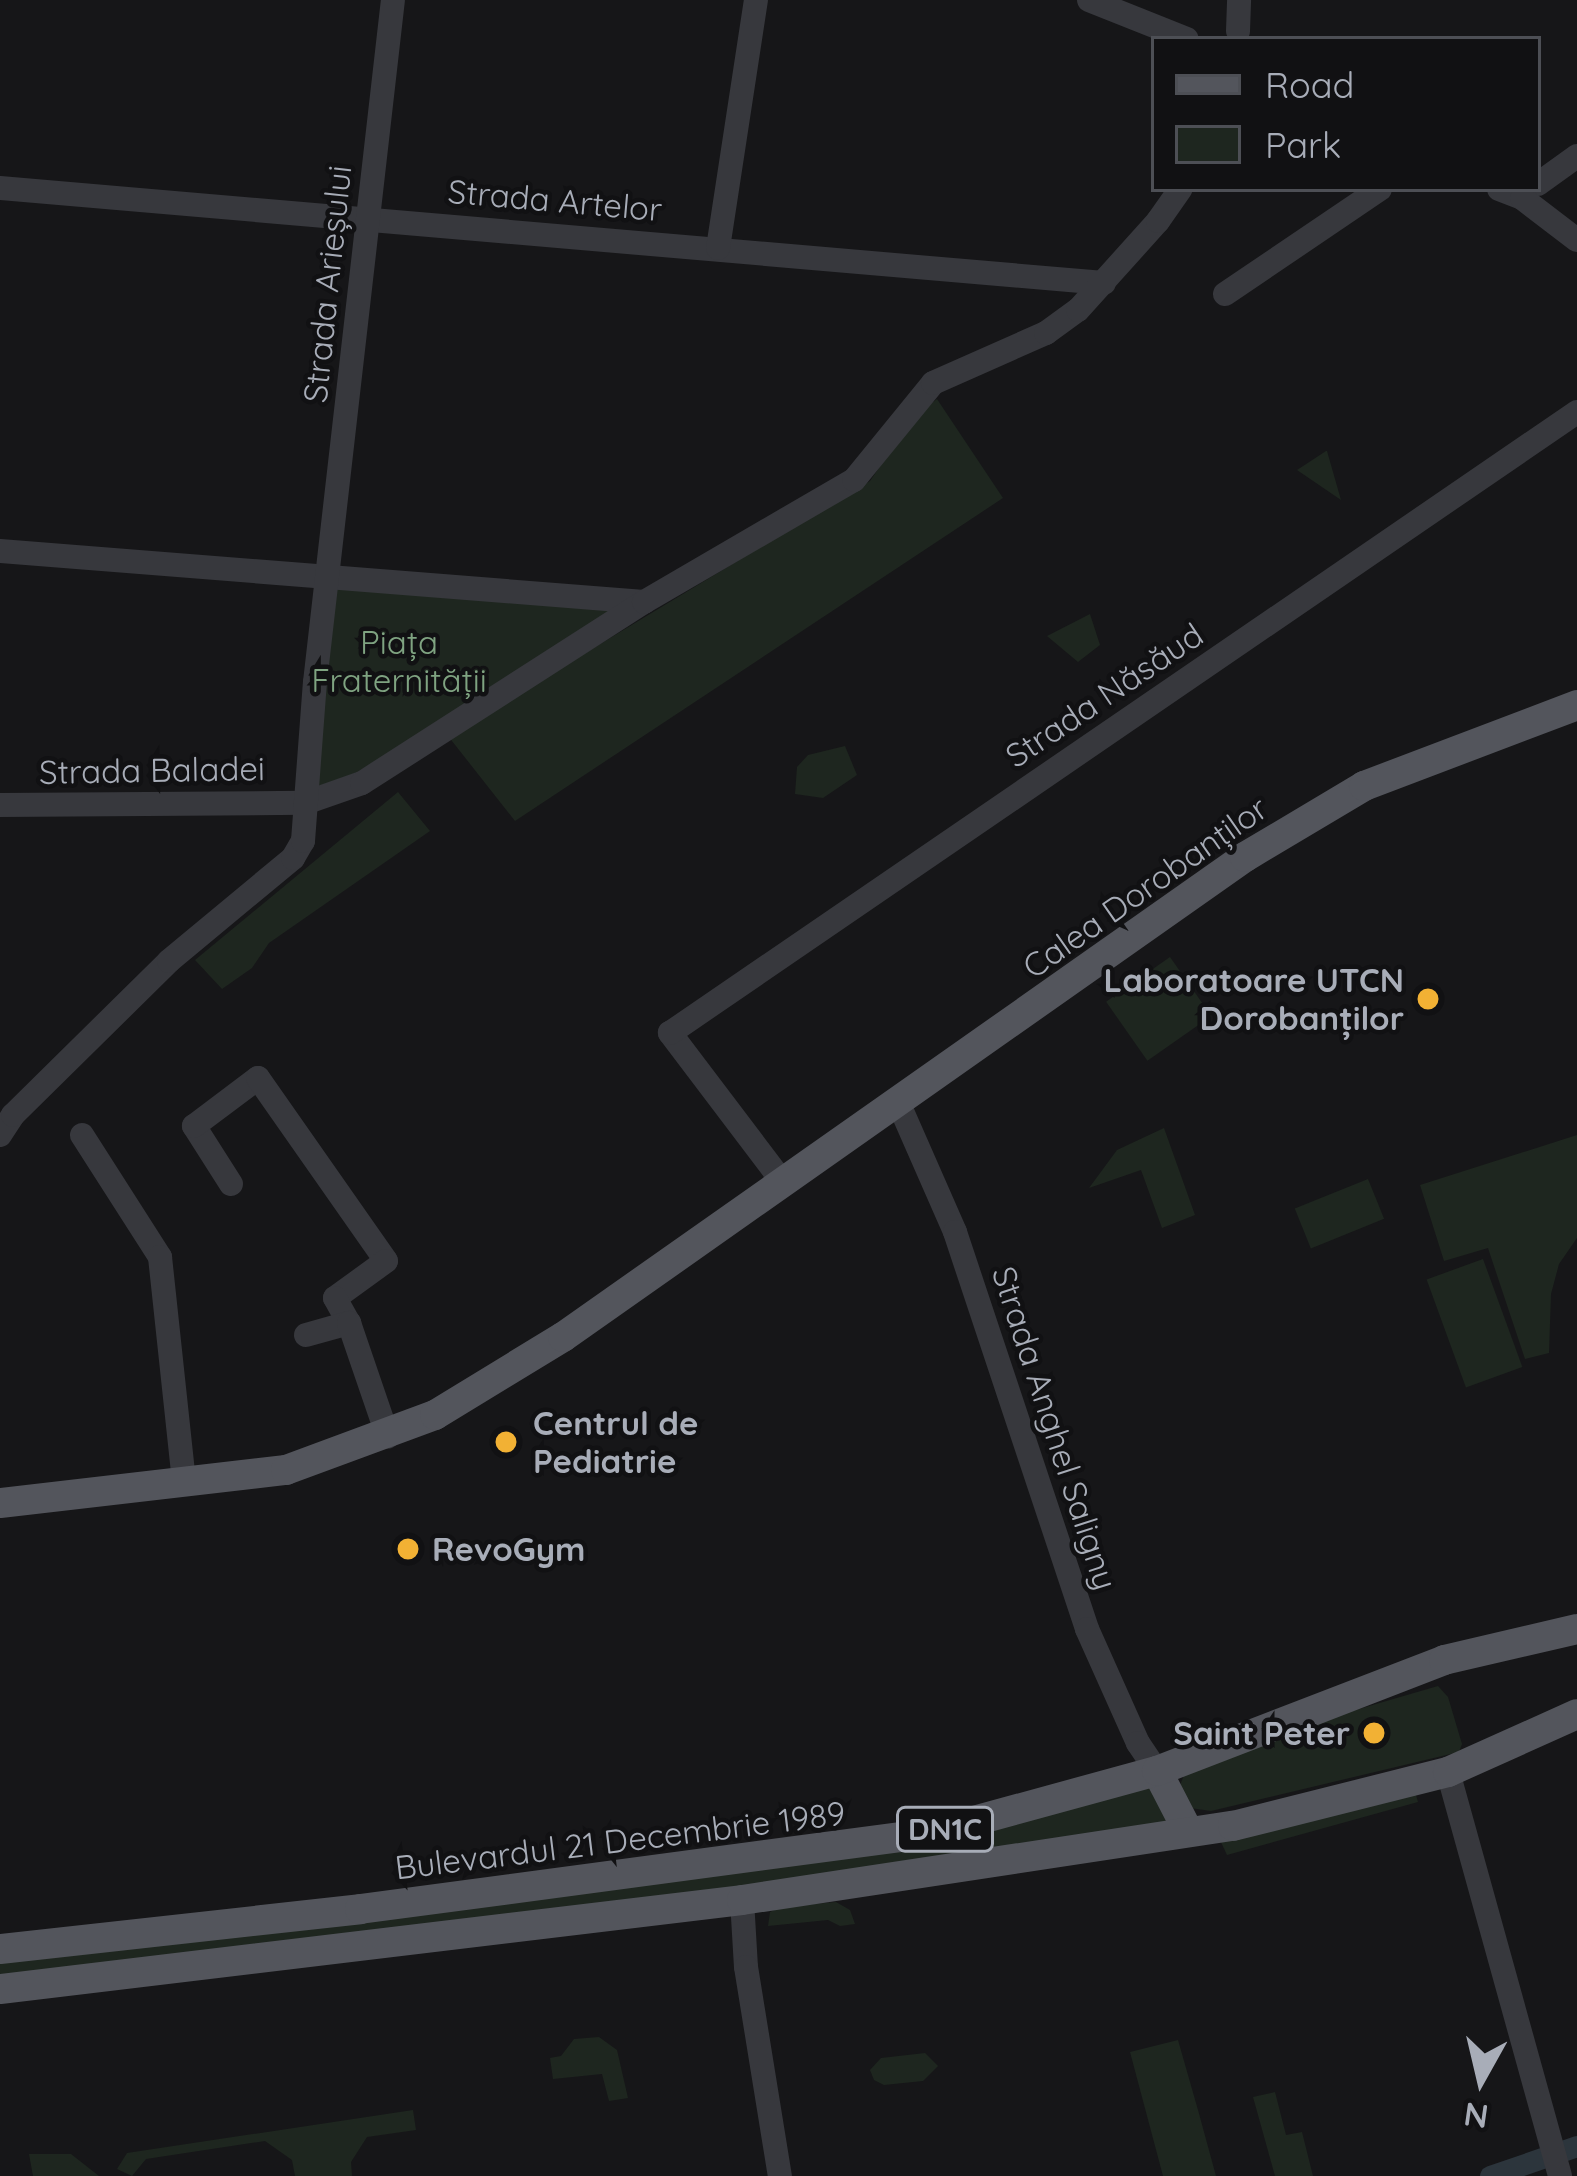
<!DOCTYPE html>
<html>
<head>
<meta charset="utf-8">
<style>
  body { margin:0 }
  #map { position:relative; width:1577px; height:2176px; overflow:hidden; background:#161618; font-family:Quicksand,sans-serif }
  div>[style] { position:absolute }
  .green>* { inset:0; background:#1e261f; transform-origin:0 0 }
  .canal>* { height:21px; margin:-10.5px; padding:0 10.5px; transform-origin:10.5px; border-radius:10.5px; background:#2c353c }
  .minor>* { height:24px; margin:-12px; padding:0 12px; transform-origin:12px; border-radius:12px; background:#37383d }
  .major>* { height:30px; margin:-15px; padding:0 15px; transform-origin:15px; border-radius:15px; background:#53555c }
  .dots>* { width:33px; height:33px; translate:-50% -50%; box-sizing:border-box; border:6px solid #111113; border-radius:50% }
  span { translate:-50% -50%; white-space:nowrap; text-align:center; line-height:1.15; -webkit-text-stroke:9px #111113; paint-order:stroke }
  .shield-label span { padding:3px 9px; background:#111113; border:3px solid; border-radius:9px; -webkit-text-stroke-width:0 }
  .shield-label { font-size:30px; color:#a8adb8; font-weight:700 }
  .street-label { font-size:33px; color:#a8adb8 }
  .park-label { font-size:33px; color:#7fa381 }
  .poi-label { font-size:33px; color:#a8adb8; font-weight:700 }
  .right { translate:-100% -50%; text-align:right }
  .left { translate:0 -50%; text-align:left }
  .legend { position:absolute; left:1151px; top:36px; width:390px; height:156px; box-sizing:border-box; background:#111113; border:3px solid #4d4f55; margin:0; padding:15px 21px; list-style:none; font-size:36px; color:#a8adb8 }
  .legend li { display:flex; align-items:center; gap:24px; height:60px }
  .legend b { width:60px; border:3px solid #4d4f55 }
  .north { position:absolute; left:1421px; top:2020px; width:120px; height:120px; -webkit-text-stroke:9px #111113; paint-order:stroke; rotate:188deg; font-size:33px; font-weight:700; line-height:48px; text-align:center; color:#a8adb8 }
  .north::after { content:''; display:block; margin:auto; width:42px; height:54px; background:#a8adb8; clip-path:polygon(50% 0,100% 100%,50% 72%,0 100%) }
</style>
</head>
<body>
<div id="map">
  <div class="green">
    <div style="clip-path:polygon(937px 399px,1003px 498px,515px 821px,448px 736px,870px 481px,914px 417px)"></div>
    <div style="clip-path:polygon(1326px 451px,1327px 451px,1341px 500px,1297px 470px)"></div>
    <div style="clip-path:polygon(329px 574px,644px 602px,305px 803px)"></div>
    <div style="clip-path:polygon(1090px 614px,1100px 645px,1078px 662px,1047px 636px)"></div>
    <div style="clip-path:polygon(845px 746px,857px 775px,823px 798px,795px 794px,797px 767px,808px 755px)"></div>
    <div style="clip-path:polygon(398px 792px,430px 831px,269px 943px,252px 968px,222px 989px,195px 960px)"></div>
    <div style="left:1170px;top:957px;width:72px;height:78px;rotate:55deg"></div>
    <div style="clip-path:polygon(1164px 1128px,1195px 1215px,1162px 1228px,1141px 1170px,1089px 1188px,1117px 1150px)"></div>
    <div style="clip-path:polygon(1577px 1135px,1577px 1238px,1559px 1264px,1551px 1294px,1549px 1353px,1525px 1359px,1488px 1248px,1444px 1261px,1420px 1185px)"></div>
    <div style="left:1368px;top:1179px;width:43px;height:79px;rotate:68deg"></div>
    <div style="left:1483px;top:1259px;width:115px;height:60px;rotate:70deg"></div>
    <div style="clip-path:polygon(1438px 1686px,1448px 1697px,1462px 1744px,1459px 1752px,1211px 1811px,1190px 1808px,1178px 1791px,1185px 1772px,1304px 1725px)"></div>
    <div style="clip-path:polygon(1155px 1785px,1174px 1827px,838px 1874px,0 1976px,0 1955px,835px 1856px)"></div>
    <div style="clip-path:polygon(1414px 1788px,1418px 1802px,1227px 1855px,1219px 1838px)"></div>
    <div style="clip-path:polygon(836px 1902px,850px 1910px,855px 1924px,840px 1926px,828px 1920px,768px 1926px,770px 1912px,781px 1907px)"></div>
    <div style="clip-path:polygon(599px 2037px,617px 2050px,628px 2098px,609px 2101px,602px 2074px,553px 2079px,550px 2058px,561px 2056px,574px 2039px)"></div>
    <div style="clip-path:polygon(1178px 2040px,1198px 2110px,1216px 2176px,1163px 2176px,1130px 2052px)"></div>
    <div style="clip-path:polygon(925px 2053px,938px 2066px,923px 2081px,884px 2085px,874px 2080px,870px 2070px,881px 2058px)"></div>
    <div style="clip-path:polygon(1275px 2092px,1286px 2135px,1302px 2132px,1313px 2176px,1275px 2176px,1253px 2097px)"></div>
    <div style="clip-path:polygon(413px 2110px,416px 2130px,367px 2137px,351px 2162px,352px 2176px,295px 2176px,292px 2160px,265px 2141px,146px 2159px,132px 2176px,117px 2169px,127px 2153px)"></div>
    <div style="clip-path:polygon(29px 2154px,71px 2154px,99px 2176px,33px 2176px)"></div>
  </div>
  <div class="canal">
    <div style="left:1490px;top:2176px;width:92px;rotate:-19deg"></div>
  </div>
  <div class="minor">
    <div style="left:1089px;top:0;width:105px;rotate:21.7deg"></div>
    <div style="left:1238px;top:31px;width:31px;rotate:-88deg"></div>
    <div style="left:1538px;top:184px;width:48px;rotate:-35.7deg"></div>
    <div style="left:0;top:188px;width:1108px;rotate:4.92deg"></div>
    <div style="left:1499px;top:189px;width:25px;rotate:21deg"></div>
    <div style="left:1522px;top:198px;width:69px;rotate:37.4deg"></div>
    <div style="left:718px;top:248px;width:251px;rotate:-81.3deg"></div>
    <div style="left:1225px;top:294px;width:187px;rotate:-34.1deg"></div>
    <div style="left:0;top:551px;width:646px;rotate:4.53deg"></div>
    <div style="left:0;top:805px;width:305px;rotate:-0.4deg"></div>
    <div style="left:305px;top:803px;width:60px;rotate:-19.3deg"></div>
    <div style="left:362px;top:783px;width:335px;rotate:-32.7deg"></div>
    <div style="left:644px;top:602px;width:243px;rotate:-30.2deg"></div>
    <div style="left:854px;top:480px;width:125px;rotate:-50.8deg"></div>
    <div style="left:933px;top:383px;width:124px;rotate:-23.9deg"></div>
    <div style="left:1046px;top:333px;width:39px;rotate:-36deg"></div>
    <div style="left:1078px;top:310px;width:120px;rotate:-48deg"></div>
    <div style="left:1158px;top:221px;width:39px;rotate:-55deg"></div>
    <div style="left:898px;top:1102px;width:142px;rotate:66.3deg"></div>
    <div style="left:955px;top:1232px;width:418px;rotate:71.6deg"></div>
    <div style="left:1087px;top:1629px;width:125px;rotate:65.9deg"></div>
    <div style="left:1138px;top:1743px;width:34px;rotate:56deg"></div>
    <div style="left:0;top:1135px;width:24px;rotate:-57deg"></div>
    <div style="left:13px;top:1115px;width:219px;rotate:-44.6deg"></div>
    <div style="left:169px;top:961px;width:161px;rotate:-39.7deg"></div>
    <div style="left:293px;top:858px;width:20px;rotate:-60deg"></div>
    <div style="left:303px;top:841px;width:159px;rotate:-85.7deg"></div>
    <div style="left:315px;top:682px;width:686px;rotate:-83.48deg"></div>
    <div style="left:82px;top:1135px;width:145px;rotate:57.4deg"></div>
    <div style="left:160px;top:1257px;width:227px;rotate:83.9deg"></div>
    <div style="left:782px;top:1181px;width:186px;rotate:-127.1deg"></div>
    <div style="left:670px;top:1033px;width:1099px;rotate:-34.4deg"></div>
    <div style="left:231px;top:1184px;width:69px;rotate:-122.5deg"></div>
    <div style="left:194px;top:1126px;width:80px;rotate:-36.9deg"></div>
    <div style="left:258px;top:1078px;width:223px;rotate:55deg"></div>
    <div style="left:386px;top:1261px;width:63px;rotate:144deg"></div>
    <div style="left:335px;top:1298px;width:29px;rotate:61deg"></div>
    <div style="left:306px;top:1335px;width:45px;rotate:-15.6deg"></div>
    <div style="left:349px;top:1323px;width:120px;rotate:71.1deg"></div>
    <div style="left:1448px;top:1772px;width:419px;rotate:74.5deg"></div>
    <div style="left:742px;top:1900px;width:67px;rotate:86.6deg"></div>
    <div style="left:746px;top:1967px;width:212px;rotate:80.8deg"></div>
  </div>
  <div class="major">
    <div style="left:0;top:1503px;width:288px;rotate:-6.6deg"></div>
    <div style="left:286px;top:1470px;width:159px;rotate:-20.3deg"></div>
    <div style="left:435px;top:1415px;width:150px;rotate:-31.4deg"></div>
    <div style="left:563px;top:1337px;width:834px;rotate:-35.14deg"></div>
    <div style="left:1245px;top:857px;width:139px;rotate:-30.8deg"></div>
    <div style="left:1364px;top:786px;width:228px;rotate:-20.8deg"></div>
    <div style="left:1157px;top:1771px;width:68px;rotate:62.7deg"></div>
    <div style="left:0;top:1949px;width:362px;rotate:-6.3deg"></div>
    <div style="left:360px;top:1909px;width:575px;rotate:-7.59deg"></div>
    <div style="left:930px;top:1833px;width:235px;rotate:-15.3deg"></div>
    <div style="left:1157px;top:1771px;width:308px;rotate:-21.1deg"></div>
    <div style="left:1444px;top:1660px;width:137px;rotate:-13.1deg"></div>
    <div style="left:0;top:1989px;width:747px;rotate:-6.84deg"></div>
    <div style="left:742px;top:1900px;width:497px;rotate:-8.6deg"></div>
    <div style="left:1233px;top:1826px;width:222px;rotate:-14.1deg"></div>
    <div style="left:1448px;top:1772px;width:141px;rotate:-24.2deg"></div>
  </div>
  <div class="dots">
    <div style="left:1428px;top:999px;background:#f2b134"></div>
    <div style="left:506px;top:1442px;background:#f2b134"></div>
    <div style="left:408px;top:1549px;background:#f2b134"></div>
    <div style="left:1374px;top:1733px;background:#f2b134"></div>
  </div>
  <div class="shield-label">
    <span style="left:945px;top:1829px">DN1C</span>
  </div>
  <div class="street-label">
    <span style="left:555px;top:200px;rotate:5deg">Strada Artelor</span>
    <span style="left:327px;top:284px;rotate:-84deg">Strada Arieșului</span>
    <span style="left:1104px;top:695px;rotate:-34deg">Strada Năsăud</span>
    <span style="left:152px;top:770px;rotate:-1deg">Strada Baladei</span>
    <span style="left:1145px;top:887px;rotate:-35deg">Calea Dorobanților</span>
    <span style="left:1055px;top:1428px;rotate:72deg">Strada Anghel Saligny</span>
    <span style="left:620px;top:1840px;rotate:-7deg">Bulevardul 21 Decembrie 1989</span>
  </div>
  <div class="park-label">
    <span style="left:399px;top:661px">Piața<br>Fraternității</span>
  </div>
  <div class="poi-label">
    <span class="right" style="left:1404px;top:999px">Laboratoare UTCN<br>Dorobanților</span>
    <span class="left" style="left:533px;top:1442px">Centrul de<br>Pediatrie</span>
    <span class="left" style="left:432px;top:1549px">RevoGym</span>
    <span class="right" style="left:1350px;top:1733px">Saint Peter</span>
  </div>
  <ul class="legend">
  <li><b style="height:15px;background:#53555c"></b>Road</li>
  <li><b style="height:33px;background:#1e261f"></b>Park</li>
  </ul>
  <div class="north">N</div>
</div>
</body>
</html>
